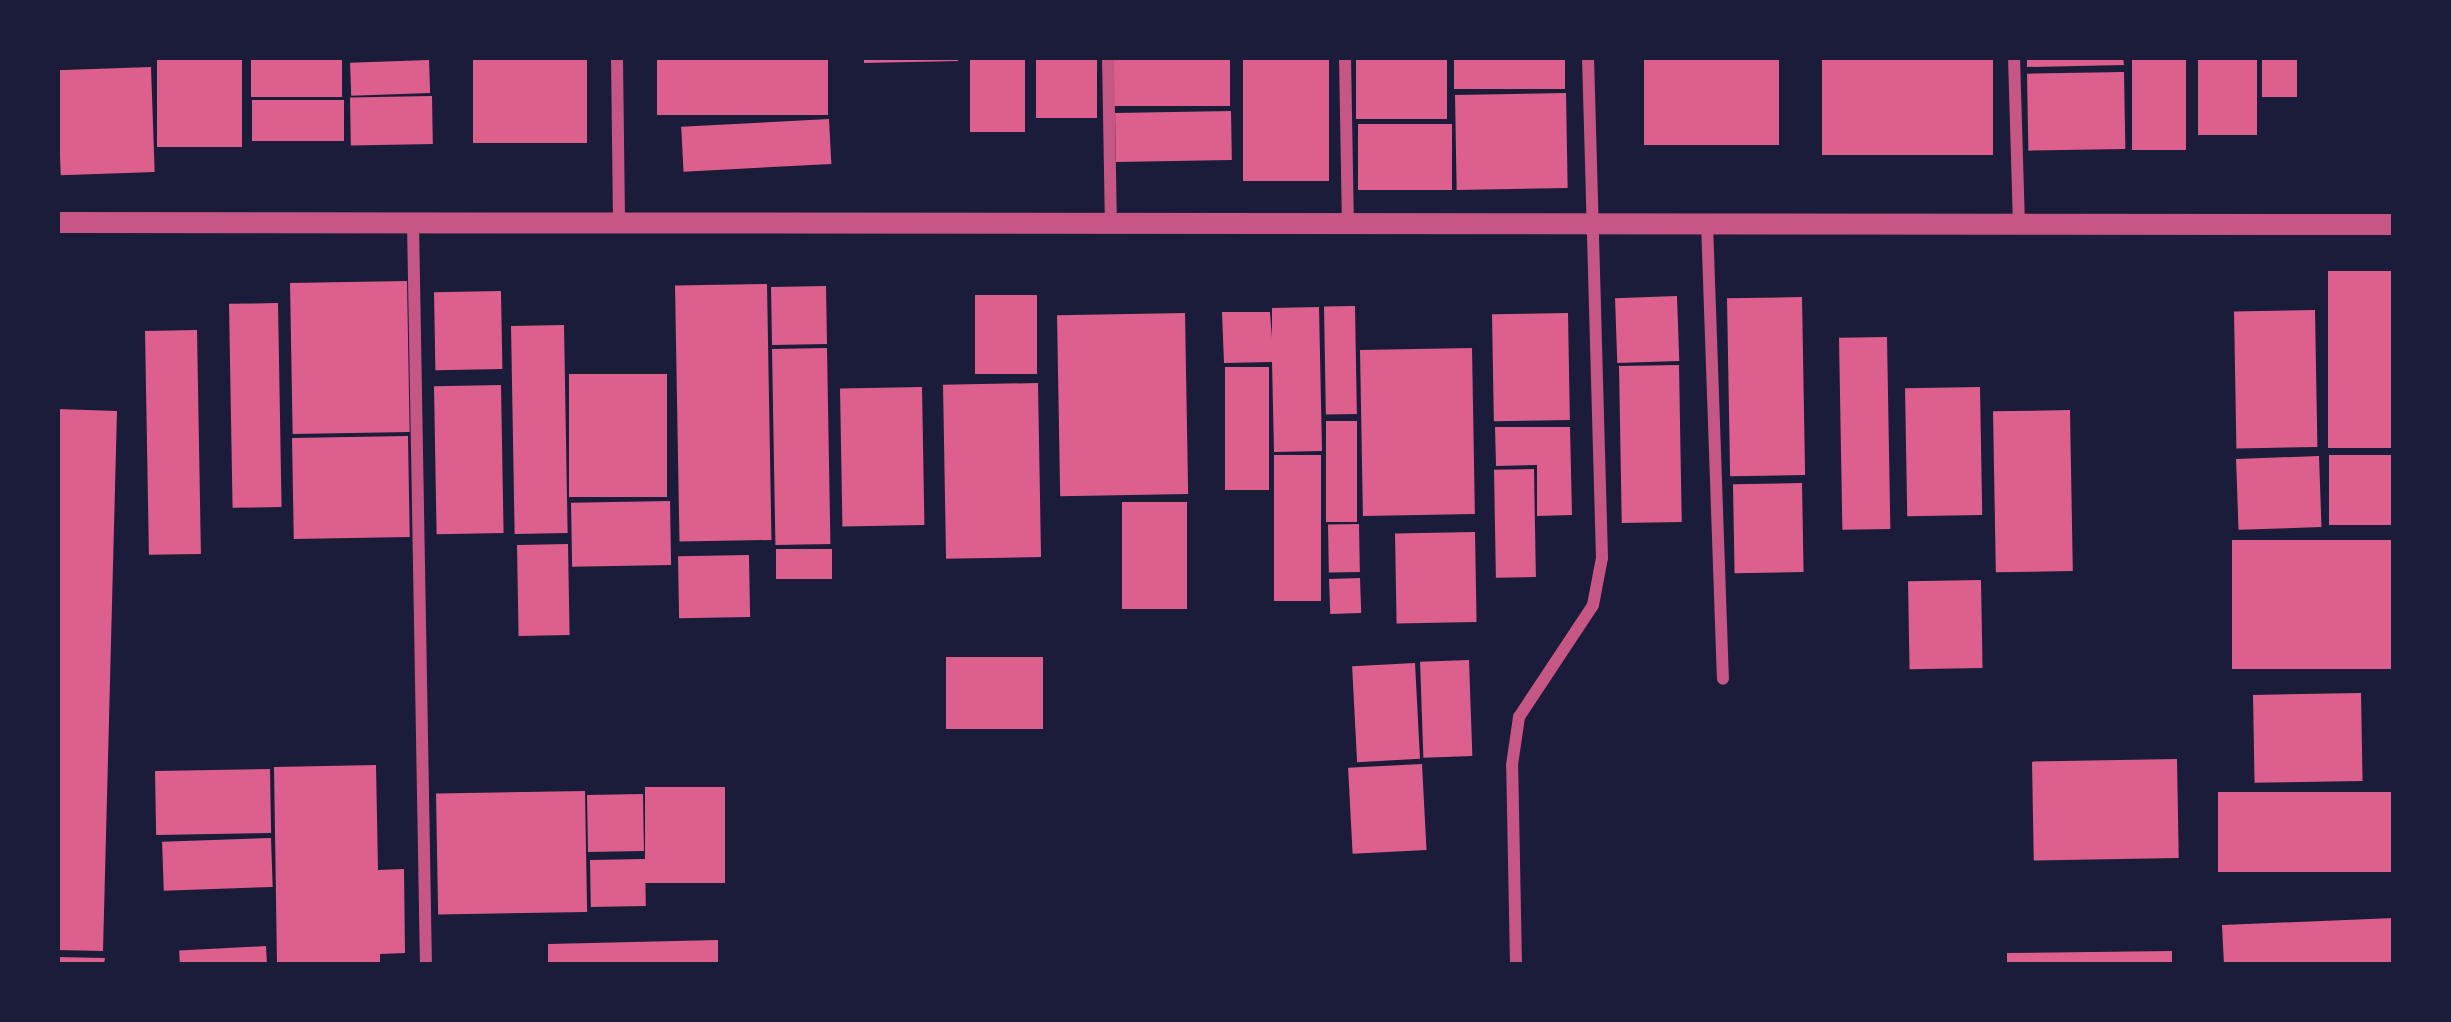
<!DOCTYPE html>
<html>
<head>
<meta charset="utf-8">
<style>
  body { margin:0 }
  #map { position:relative; width:2451px; height:1022px; overflow:hidden; background:#1b1b3a; font-family:"Times New Roman",serif }
  div>[style] { position:absolute }
  .building>* { inset:0; background:#dd5f8e; transform-origin:0 0 }
  .minor>* { height:12px; margin:-6px; padding:0 6px; transform-origin:6px; border-radius:6px; background:#c65784 }
  .tertiary>* { height:21px; margin:-10.5px; padding:0 10.5px; transform-origin:10.5px; border-radius:10.5px; background:#c65784 }
  span { translate:-50% -50%; white-space:nowrap; text-align:center; line-height:1.15; -webkit-text-stroke:12px #1b1b3a; paint-order:stroke }
  .frame { position:absolute; inset:0; border:60px solid #1b1b3a; pointer-events:none }
</style>
</head>
<body>
<div id="map">
  <div class="building">
    <div style="left:157px;top:57px;width:85px;height:90px"></div>
    <div style="left:251px;top:57px;width:91px;height:40px"></div>
    <div style="left:473px;top:57px;width:114px;height:86px"></div>
    <div style="left:657px;top:57px;width:171px;height:58px"></div>
    <div style="clip-path:polygon(864px 57px,958px 57px,958px 61px,864px 63px)"></div>
    <div style="left:970px;top:57px;width:55px;height:75px"></div>
    <div style="left:1036px;top:57px;width:61px;height:61px"></div>
    <div style="left:1114px;top:57px;width:116px;height:49px"></div>
    <div style="left:1243px;top:57px;width:86px;height:124px"></div>
    <div style="left:1356px;top:57px;width:91px;height:62px"></div>
    <div style="left:1454px;top:57px;width:111px;height:32px"></div>
    <div style="left:1644px;top:57px;width:135px;height:88px"></div>
    <div style="left:1822px;top:57px;width:171px;height:98px"></div>
    <div style="clip-path:polygon(2027px 57px,2123px 57px,2124px 65px,2027px 67px)"></div>
    <div style="left:2132px;top:57px;width:54px;height:93px"></div>
    <div style="left:2198px;top:57px;width:59px;height:78px"></div>
    <div style="left:2262px;top:57px;width:35px;height:40px"></div>
    <div style="left:429px;top:60px;width:33px;height:79px;rotate:88deg"></div>
    <div style="left:151px;top:67px;width:105px;height:94px;rotate:88deg"></div>
    <div style="left:2124px;top:72px;width:77px;height:97px;rotate:89deg"></div>
    <div style="left:1566px;top:93px;width:95px;height:111px;rotate:89deg"></div>
    <div style="left:432px;top:96px;width:48px;height:82px;rotate:89deg"></div>
    <div style="left:344px;top:100px;width:41px;height:92px;rotate:90deg"></div>
    <div style="left:1231px;top:111px;width:49px;height:116px;rotate:89deg"></div>
    <div style="left:829px;top:119px;width:45px;height:148px;rotate:87deg"></div>
    <div style="left:1358px;top:124px;width:94px;height:66px"></div>
    <div style="left:2328px;top:271px;width:66px;height:177px"></div>
    <div style="left:407px;top:281px;width:151px;height:117px;rotate:89deg"></div>
    <div style="left:767px;top:284px;width:256px;height:92px;rotate:89deg"></div>
    <div style="left:826px;top:286px;width:58px;height:55px;rotate:89deg"></div>
    <div style="left:501px;top:291px;width:78px;height:67px;rotate:89deg"></div>
    <div style="left:1037px;top:295px;width:79px;height:62px;rotate:90deg"></div>
    <div style="left:1677px;top:296px;width:65px;height:62px;rotate:88deg"></div>
    <div style="left:1802px;top:297px;width:178px;height:75px;rotate:89deg"></div>
    <div style="left:278px;top:303px;width:204px;height:49px;rotate:89deg"></div>
    <div style="left:1355px;top:306px;width:108px;height:31px;rotate:89deg"></div>
    <div style="clip-path:polygon(1319px 307px,1322px 451px,1274px 452px,1272px 362px,1224px 363px,1222px 312px,1270px 312px,1272px 338px,1272px 308px)"></div>
    <div style="left:2315px;top:310px;width:137px;height:81px;rotate:89deg"></div>
    <div style="left:1185px;top:313px;width:181px;height:128px;rotate:89deg"></div>
    <div style="left:1568px;top:313px;width:107px;height:76px;rotate:89deg"></div>
    <div style="left:564px;top:325px;width:208px;height:53px;rotate:89deg"></div>
    <div style="left:197px;top:330px;width:224px;height:52px;rotate:89deg"></div>
    <div style="left:1887px;top:337px;width:192px;height:48px;rotate:89deg"></div>
    <div style="left:827px;top:348px;width:196px;height:55px;rotate:89deg"></div>
    <div style="left:1472px;top:348px;width:166px;height:112px;rotate:89deg"></div>
    <div style="left:1679px;top:365px;width:157px;height:60px;rotate:89deg"></div>
    <div style="left:1225px;top:367px;width:44px;height:123px"></div>
    <div style="left:569px;top:374px;width:98px;height:123px"></div>
    <div style="left:1038px;top:383px;width:174px;height:95px;rotate:89deg"></div>
    <div style="left:501px;top:385px;width:148px;height:67px;rotate:89deg"></div>
    <div style="left:922px;top:387px;width:138px;height:82px;rotate:89deg"></div>
    <div style="left:1980px;top:387px;width:128px;height:75px;rotate:89deg"></div>
    <div style="clip-path:polygon(57px 409px,117px 411px,103px 951px,57px 950px)"></div>
    <div style="left:2070px;top:410px;width:161px;height:77px;rotate:89deg"></div>
    <div style="left:1326px;top:421px;width:31px;height:101px"></div>
    <div style="clip-path:polygon(1495px 427px,1570px 427px,1572px 515px,1537px 516px,1537px 465px,1496px 466px)"></div>
    <div style="left:408px;top:436px;width:101px;height:116px;rotate:89deg"></div>
    <div style="left:1274px;top:455px;width:47px;height:146px"></div>
    <div style="left:2394px;top:455px;width:70px;height:65px;rotate:90deg"></div>
    <div style="left:2319px;top:456px;width:71px;height:83px;rotate:88deg"></div>
    <div style="left:1534px;top:469px;width:108px;height:40px;rotate:89deg"></div>
    <div style="left:1802px;top:483px;width:89px;height:69px;rotate:89deg"></div>
    <div style="left:670px;top:501px;width:64px;height:99px;rotate:89deg"></div>
    <div style="left:1122px;top:502px;width:65px;height:107px"></div>
    <div style="left:1359px;top:524px;width:48px;height:31px;rotate:89deg"></div>
    <div style="left:1475px;top:532px;width:90px;height:80px;rotate:89deg"></div>
    <div style="left:2393px;top:540px;width:129px;height:161px;rotate:90deg"></div>
    <div style="left:568px;top:544px;width:91px;height:51px;rotate:89deg"></div>
    <div style="left:776px;top:549px;width:56px;height:30px"></div>
    <div style="left:749px;top:555px;width:62px;height:71px;rotate:89deg"></div>
    <div style="left:1360px;top:578px;width:35px;height:31px;rotate:88deg"></div>
    <div style="left:1981px;top:580px;width:88px;height:73px;rotate:89deg"></div>
    <div style="left:1043px;top:657px;width:72px;height:97px;rotate:90deg"></div>
    <div style="left:1469px;top:660px;width:96px;height:49px;rotate:88deg"></div>
    <div style="left:1415px;top:663px;width:96px;height:63px;rotate:87deg"></div>
    <div style="left:2361px;top:693px;width:88px;height:108px;rotate:89deg"></div>
    <div style="left:2177px;top:759px;width:99px;height:145px;rotate:89deg"></div>
    <div style="left:1422px;top:764px;width:86px;height:74px;rotate:87deg"></div>
    <div style="clip-path:polygon(376px 765px,378px 870px,404px 869px,405px 953px,380px 954px,380px 965px,277px 965px,274px 767px)"></div>
    <div style="left:270px;top:769px;width:64px;height:115px;rotate:89deg"></div>
    <div style="left:645px;top:787px;width:80px;height:96px"></div>
    <div style="left:585px;top:791px;width:121px;height:149px;rotate:89deg"></div>
    <div style="left:2394px;top:792px;width:80px;height:176px;rotate:90deg"></div>
    <div style="left:643px;top:794px;width:57px;height:56px;rotate:89deg"></div>
    <div style="left:271px;top:838px;width:49px;height:109px;rotate:88deg"></div>
    <div style="left:645px;top:859px;width:47px;height:55px;rotate:89deg"></div>
    <div style="clip-path:polygon(2394px 918px,2394px 965px,2224px 965px,2222px 925px)"></div>
    <div style="clip-path:polygon(718px 940px,718px 965px,548px 965px,548px 944px)"></div>
    <div style="left:266px;top:946px;width:19px;height:87px;rotate:87deg"></div>
    <div style="clip-path:polygon(2172px 951px,2172px 965px,2007px 965px,2007px 953px)"></div>
    <div style="clip-path:polygon(57px 957px,105px 958px,104px 965px,57px 965px)"></div>
  </div>
  <div class="minor">
    <div style="left:617px;top:57px;width:166px;rotate:89.3deg"></div>
    <div style="left:1108px;top:57px;width:166px;rotate:89deg"></div>
    <div style="left:1345px;top:57px;width:165px;rotate:89deg"></div>
    <div style="left:2014px;top:57px;width:167px;rotate:88.3deg"></div>
    <div style="left:413px;top:222px;width:743px;rotate:89deg"></div>
    <div style="left:1707px;top:223px;width:456px;rotate:88deg"></div>
    <div style="left:1516px;top:965px;width:200px;rotate:-91.1deg"></div>
    <div style="left:1512px;top:765px;width:49px;rotate:-81.7deg"></div>
    <div style="left:1519px;top:717px;width:134px;rotate:-56.5deg"></div>
    <div style="left:1593px;top:605px;width:48px;rotate:-79.2deg"></div>
    <div style="left:1602px;top:558px;width:501px;rotate:-91.6deg"></div>
  </div>
  <div class="tertiary">
    <div style="left:57px;top:222px;width:2337px;rotate:0.05deg"></div>
  </div>
  <div class="frame"></div>
</div>
</body>
</html>
